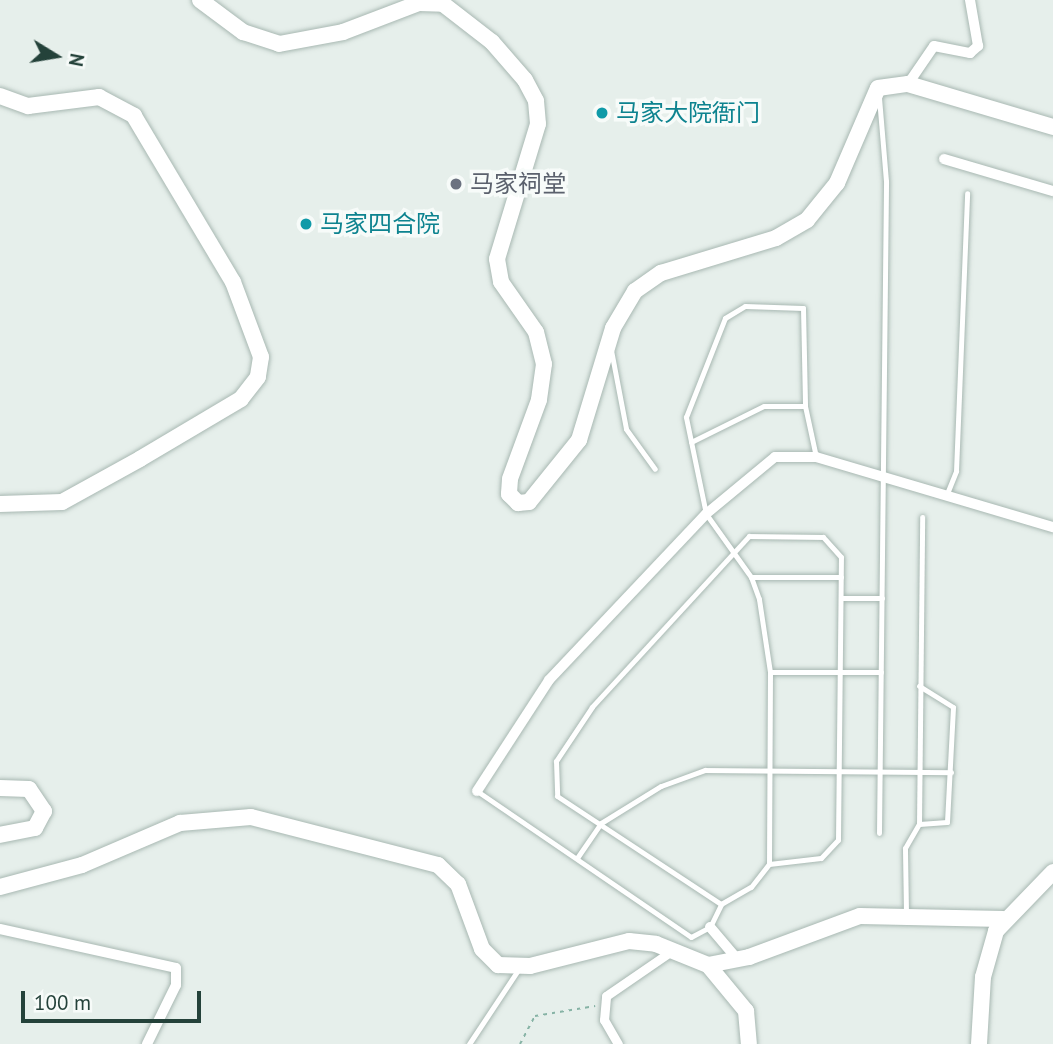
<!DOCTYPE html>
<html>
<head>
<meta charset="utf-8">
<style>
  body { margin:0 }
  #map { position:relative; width:1053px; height:1044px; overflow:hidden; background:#e6efeb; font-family:"PT Sans","Noto Sans SC",sans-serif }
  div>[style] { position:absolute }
  .path>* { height:2px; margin-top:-1px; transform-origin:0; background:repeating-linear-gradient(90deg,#86b3a5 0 3.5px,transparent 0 8.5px) }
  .roads { filter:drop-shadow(0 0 2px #a8b8b2) drop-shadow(0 0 2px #a8b8b2) }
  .service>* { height:5px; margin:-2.5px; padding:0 2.5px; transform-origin:2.5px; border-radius:2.5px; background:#fff }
  .pedestrian>* { height:9px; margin:-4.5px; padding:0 4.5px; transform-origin:4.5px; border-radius:4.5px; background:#fff }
  .minor>* { height:10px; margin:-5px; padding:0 5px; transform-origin:5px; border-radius:5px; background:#fff }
  .secondary>* { height:16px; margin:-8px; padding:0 8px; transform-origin:8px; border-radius:8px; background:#fff }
  .dots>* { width:19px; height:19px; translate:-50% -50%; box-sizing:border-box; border:4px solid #f7fbf9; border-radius:50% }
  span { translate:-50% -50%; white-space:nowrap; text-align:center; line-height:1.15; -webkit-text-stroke:7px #f7fbf9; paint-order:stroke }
  .culture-label { font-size:24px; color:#0d838f }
  .left { translate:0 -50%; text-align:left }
  .worship-label { font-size:24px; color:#5b616d }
  .north { position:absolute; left:21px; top:21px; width:70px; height:70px; -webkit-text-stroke:5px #f7fbf9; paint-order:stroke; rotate:101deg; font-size:19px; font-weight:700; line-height:28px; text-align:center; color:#24423a }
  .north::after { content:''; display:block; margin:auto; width:24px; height:32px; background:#24423a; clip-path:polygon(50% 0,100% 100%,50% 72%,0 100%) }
  .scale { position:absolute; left:21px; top:991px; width:180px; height:32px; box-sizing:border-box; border:4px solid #24423a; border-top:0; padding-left:9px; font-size:21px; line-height:24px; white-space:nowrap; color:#24423a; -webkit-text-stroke:5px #f7fbf9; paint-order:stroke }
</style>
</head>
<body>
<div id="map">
  <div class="path">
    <div style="left:520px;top:1044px;width:32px;rotate:-62deg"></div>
    <div style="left:535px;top:1016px;width:61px;rotate:-9.5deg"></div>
  </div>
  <div class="roads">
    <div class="service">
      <div style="left:611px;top:350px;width:80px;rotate:79.2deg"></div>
      <div style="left:626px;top:429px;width:49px;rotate:54.1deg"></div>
      <div style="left:691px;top:442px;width:81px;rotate:-26.3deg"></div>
      <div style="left:764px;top:406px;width:41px"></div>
      <div style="left:946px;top:496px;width:27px;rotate:-68deg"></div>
      <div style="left:956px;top:471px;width:278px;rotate:-87.7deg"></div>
      <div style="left:751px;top:577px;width:90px"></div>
      <div style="left:841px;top:598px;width:41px"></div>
      <div style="left:770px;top:672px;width:111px"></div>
      <div style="left:477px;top:791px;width:259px;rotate:34.3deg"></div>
      <div style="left:691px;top:937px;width:21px;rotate:-28deg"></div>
      <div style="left:710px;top:927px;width:25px;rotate:-64deg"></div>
      <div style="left:721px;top:904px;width:34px;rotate:-30deg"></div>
      <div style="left:751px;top:887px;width:29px;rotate:-52deg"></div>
      <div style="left:769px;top:864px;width:52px;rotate:-6.6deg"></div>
      <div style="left:821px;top:858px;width:25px;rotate:-47deg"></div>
      <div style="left:838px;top:840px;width:283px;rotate:-89.4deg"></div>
      <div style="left:841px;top:557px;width:27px;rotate:-132deg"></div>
      <div style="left:823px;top:537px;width:74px;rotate:-179.2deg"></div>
      <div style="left:749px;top:536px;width:232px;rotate:132.6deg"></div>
      <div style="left:592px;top:707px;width:65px;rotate:123.7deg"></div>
      <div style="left:556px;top:761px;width:35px;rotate:88deg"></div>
      <div style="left:557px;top:796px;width:196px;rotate:33.4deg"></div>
      <div style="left:919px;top:824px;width:28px;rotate:-4deg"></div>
      <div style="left:947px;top:822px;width:115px;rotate:-87deg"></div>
      <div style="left:953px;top:707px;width:40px;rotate:-148deg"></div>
      <div style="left:879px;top:833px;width:652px;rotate:-89.38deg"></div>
      <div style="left:886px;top:181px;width:83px;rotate:-94.8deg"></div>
      <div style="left:577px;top:858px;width:42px;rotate:-55.6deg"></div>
      <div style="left:601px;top:823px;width:70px;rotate:-31.7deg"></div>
      <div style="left:661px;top:786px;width:47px;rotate:-20deg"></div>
      <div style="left:705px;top:770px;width:246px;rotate:0.5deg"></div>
      <div style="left:769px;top:864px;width:192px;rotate:-89.7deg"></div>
      <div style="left:770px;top:672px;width:74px;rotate:-98.6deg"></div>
      <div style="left:759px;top:599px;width:23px;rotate:-110deg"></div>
      <div style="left:751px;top:577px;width:77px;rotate:-125.5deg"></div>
      <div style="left:706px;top:514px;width:99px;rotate:-101.7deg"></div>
      <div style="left:686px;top:417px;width:106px;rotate:-68.5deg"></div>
      <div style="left:725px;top:318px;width:23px;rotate:-31deg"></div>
      <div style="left:745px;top:306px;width:58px;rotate:2deg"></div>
      <div style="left:803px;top:308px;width:98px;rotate:88.8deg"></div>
      <div style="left:805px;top:406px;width:52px;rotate:77.8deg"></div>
      <div style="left:906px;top:913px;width:65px;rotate:-90.9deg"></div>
      <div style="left:905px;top:848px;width:28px;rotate:-60deg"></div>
      <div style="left:919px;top:824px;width:307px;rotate:-89.4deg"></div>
      <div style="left:469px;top:1044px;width:89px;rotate:-56.5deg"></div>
    </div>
    <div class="pedestrian">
      <div style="left:618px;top:1044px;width:28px;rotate:-120deg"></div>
      <div style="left:604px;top:1020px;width:24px;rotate:-85deg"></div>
      <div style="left:606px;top:996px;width:81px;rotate:-34.5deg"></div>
    </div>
    <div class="minor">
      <div style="left:908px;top:84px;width:46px;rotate:-55.6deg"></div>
      <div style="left:934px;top:46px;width:37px;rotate:11deg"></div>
      <div style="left:970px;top:53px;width:11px;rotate:-41deg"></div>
      <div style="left:978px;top:46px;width:47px;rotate:-99.9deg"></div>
      <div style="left:944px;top:159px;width:114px;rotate:16.4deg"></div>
      <div style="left:477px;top:791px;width:132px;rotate:-57deg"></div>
      <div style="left:549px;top:680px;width:228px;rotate:-46.6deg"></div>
      <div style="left:706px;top:514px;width:89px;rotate:-39.6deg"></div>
      <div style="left:775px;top:457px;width:41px"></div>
      <div style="left:816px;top:457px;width:247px;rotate:16.5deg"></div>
      <div style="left:710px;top:927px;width:43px;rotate:49.7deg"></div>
      <div style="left:0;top:929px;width:180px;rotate:12.5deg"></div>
      <div style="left:176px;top:968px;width:17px;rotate:90deg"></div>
      <div style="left:176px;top:985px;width:66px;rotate:116.2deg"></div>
    </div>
    <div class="secondary">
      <div style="left:200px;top:0;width:54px;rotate:36.7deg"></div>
      <div style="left:243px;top:32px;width:38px;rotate:18deg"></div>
      <div style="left:279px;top:44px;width:65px;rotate:-10.6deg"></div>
      <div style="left:343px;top:32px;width:81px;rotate:-20.9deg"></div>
      <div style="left:419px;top:3px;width:24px;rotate:2deg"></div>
      <div style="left:443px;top:4px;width:62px;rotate:37.8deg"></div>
      <div style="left:492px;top:42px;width:50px;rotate:49deg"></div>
      <div style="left:525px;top:80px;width:24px;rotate:62deg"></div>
      <div style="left:536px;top:101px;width:23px;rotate:85deg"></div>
      <div style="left:538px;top:124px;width:141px;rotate:106.9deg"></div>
      <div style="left:497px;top:259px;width:23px;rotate:80deg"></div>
      <div style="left:501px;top:282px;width:61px;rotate:55deg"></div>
      <div style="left:536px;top:332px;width:33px;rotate:76deg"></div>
      <div style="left:544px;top:364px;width:36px;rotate:98deg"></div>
      <div style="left:539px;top:400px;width:84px;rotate:110.2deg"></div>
      <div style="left:510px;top:479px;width:15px;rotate:94deg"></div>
      <div style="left:509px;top:494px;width:13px;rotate:45deg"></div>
      <div style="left:518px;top:503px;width:11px;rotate:-5deg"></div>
      <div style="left:529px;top:502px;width:80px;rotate:-51.1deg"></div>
      <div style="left:579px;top:440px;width:117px;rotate:-73.1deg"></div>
      <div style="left:613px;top:328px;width:43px;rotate:-59.3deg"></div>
      <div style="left:635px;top:291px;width:32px;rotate:-35deg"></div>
      <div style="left:661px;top:273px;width:120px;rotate:-16.9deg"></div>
      <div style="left:776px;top:238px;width:36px;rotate:-30deg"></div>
      <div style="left:807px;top:220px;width:48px;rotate:-51deg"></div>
      <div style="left:837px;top:183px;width:103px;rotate:-66.7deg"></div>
      <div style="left:878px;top:88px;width:30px;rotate:-8deg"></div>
      <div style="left:908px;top:84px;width:151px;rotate:16.5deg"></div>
      <div style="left:0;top:96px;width:30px;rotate:20deg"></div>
      <div style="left:28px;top:106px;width:72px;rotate:-7.2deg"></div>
      <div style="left:99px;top:97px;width:40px;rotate:28deg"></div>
      <div style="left:134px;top:116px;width:193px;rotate:59.2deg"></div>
      <div style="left:233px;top:282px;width:80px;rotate:69.5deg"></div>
      <div style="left:261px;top:357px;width:20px;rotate:99deg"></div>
      <div style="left:258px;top:377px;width:28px;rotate:128deg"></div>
      <div style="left:241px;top:399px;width:117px;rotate:149.3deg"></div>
      <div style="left:140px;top:459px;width:89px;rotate:151.1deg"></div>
      <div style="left:62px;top:502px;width:62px;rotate:178.2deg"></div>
      <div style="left:0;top:788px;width:29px;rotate:2deg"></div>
      <div style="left:29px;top:789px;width:27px;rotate:56deg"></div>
      <div style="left:44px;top:811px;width:19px;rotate:118deg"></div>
      <div style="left:35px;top:828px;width:36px;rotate:169deg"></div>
      <div style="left:0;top:887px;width:85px;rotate:-15deg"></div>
      <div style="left:82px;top:865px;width:107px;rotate:-23.2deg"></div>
      <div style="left:180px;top:823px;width:71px;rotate:-4.8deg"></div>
      <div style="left:251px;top:817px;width:193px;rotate:14.4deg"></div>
      <div style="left:438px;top:865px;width:28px;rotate:44deg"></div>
      <div style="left:458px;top:884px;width:69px;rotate:69.7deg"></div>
      <div style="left:482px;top:949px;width:23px;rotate:45deg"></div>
      <div style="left:498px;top:965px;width:32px;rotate:2deg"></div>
      <div style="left:530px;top:966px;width:102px;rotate:-14.2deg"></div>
      <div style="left:629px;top:941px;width:27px;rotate:6deg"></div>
      <div style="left:656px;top:944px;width:56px;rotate:22deg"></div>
      <div style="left:708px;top:965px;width:60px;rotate:50.4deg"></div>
      <div style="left:746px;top:1011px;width:33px;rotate:85deg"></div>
      <div style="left:708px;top:965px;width:42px;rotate:-11deg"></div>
      <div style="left:749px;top:957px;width:118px;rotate:-20.3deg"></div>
      <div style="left:860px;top:916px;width:143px;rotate:1.2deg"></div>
      <div style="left:979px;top:1044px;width:67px;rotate:-86.6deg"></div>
      <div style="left:983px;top:977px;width:48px;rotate:-74.2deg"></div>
      <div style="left:996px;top:931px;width:82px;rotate:-46deg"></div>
    </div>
  </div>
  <div class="dots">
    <div style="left:602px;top:113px;background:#0f9aa8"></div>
    <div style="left:456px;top:184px;background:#6b7280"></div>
    <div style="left:306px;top:224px;background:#0f9aa8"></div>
  </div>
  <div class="culture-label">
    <span class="left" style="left:616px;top:113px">马家大院衙门</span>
    <span class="left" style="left:320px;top:224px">马家四合院</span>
  </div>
  <div class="worship-label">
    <span class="left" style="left:470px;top:184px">马家祠堂</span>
  </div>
  <div class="north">N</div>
  <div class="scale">100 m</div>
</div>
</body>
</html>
